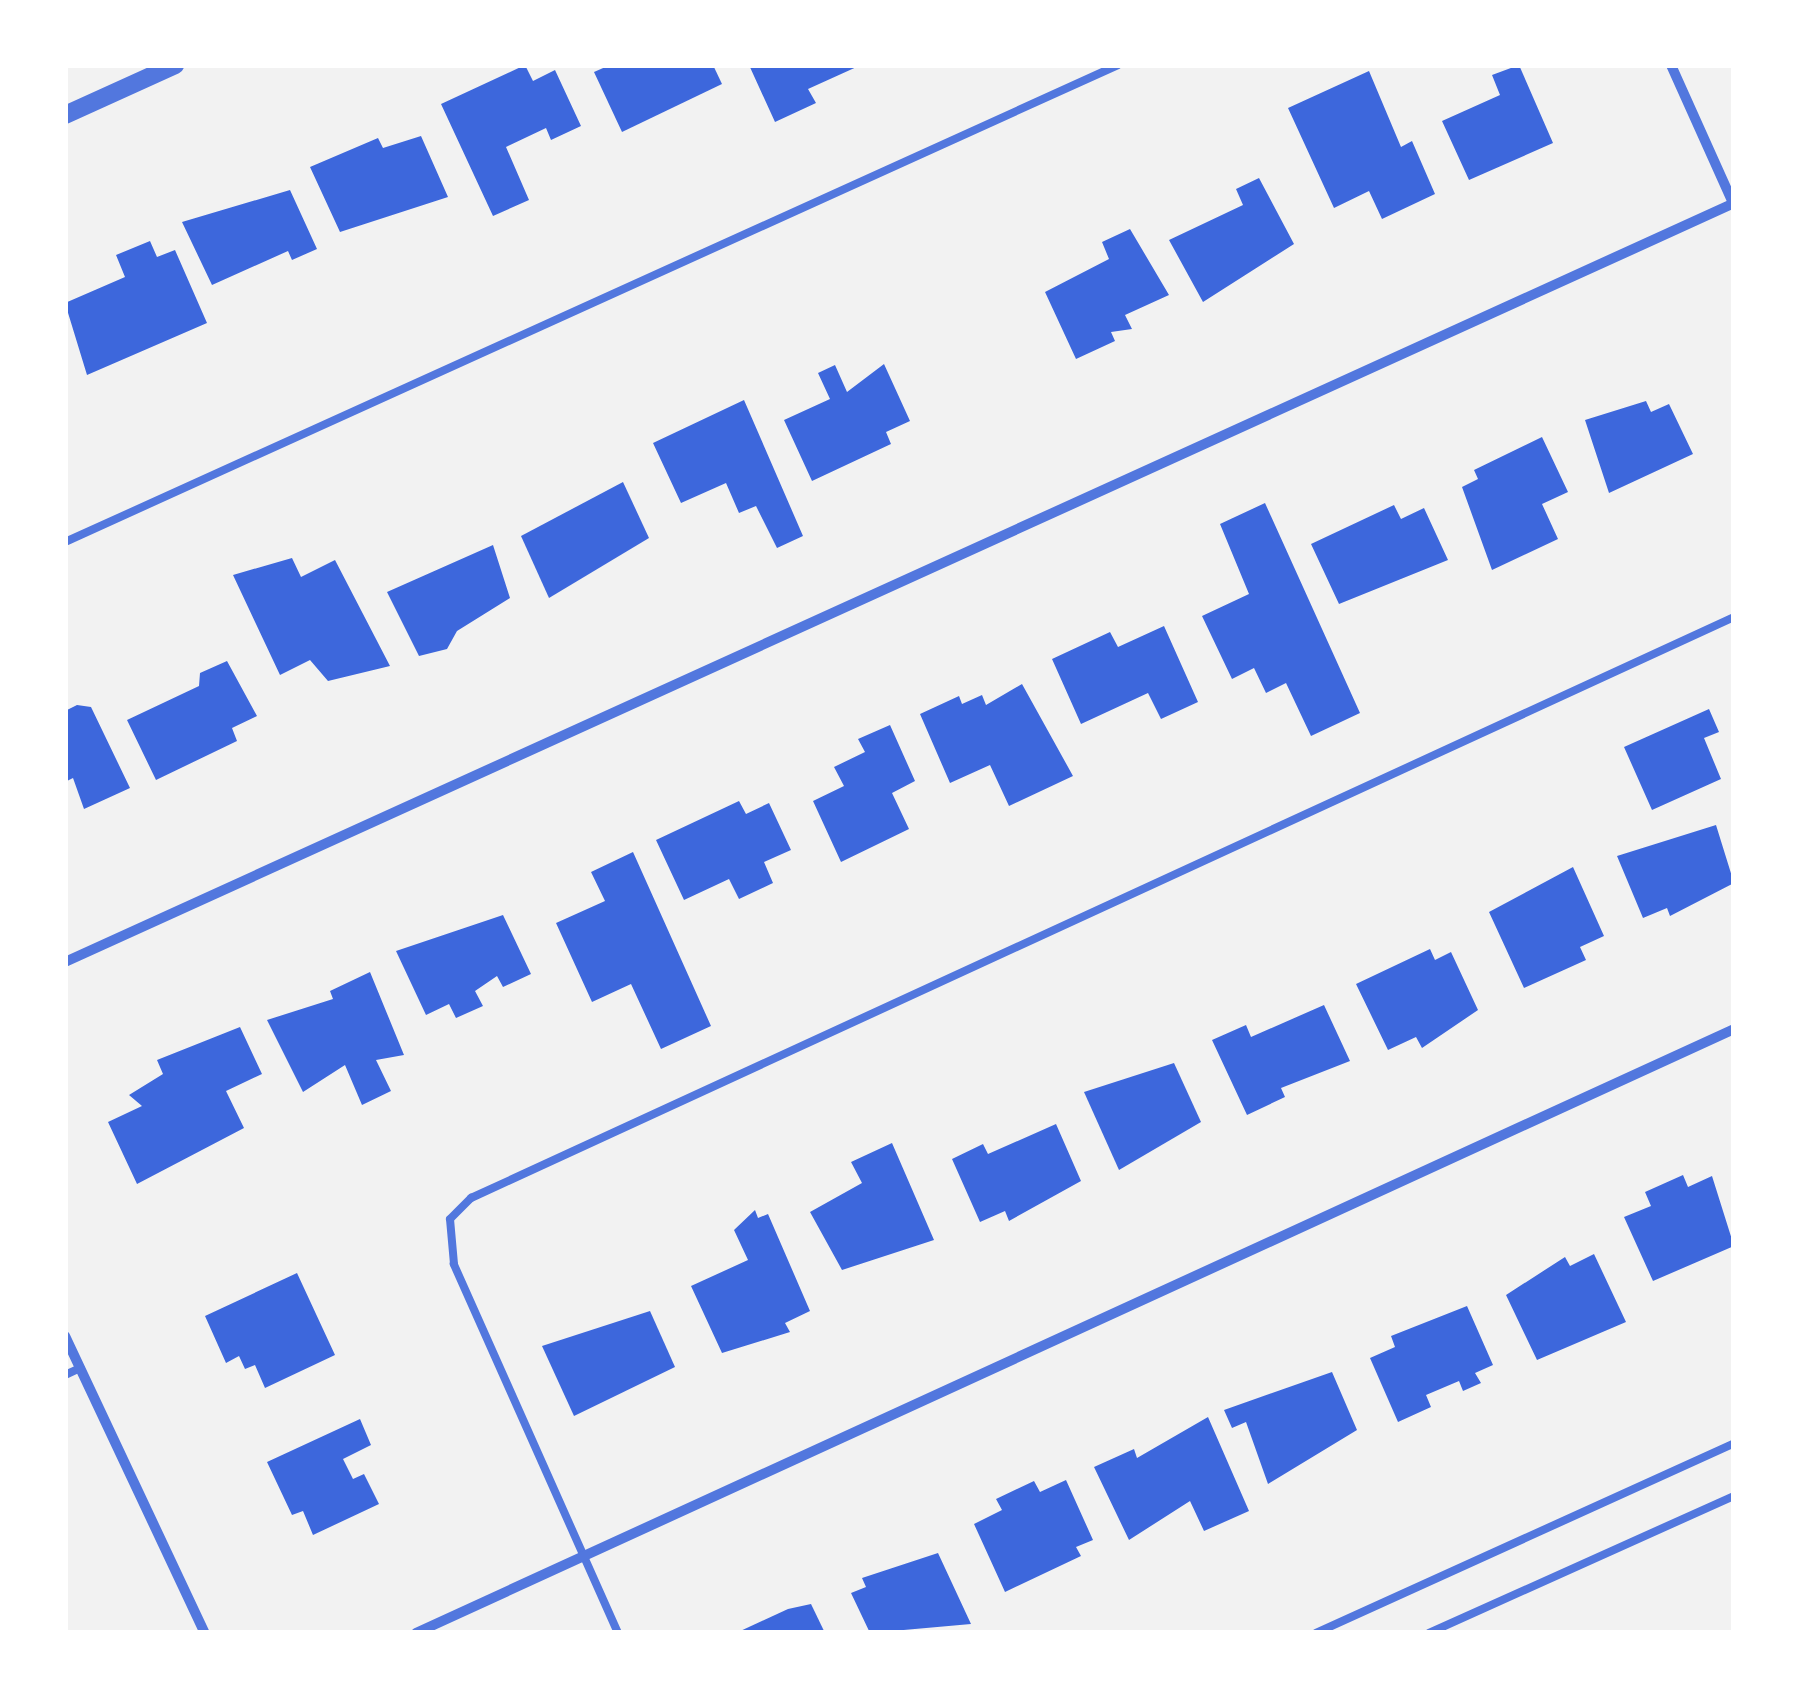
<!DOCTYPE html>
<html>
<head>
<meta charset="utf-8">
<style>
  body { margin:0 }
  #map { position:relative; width:1799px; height:1698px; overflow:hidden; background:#f2f2f2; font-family:Poppins,sans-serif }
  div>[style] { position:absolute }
  .building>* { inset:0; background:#3d67dc }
  .service>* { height:8px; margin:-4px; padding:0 4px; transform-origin:4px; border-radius:4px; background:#5277de }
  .minor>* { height:10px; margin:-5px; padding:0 5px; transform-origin:5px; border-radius:5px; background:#5277de }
  .tertiary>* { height:18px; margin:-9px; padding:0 9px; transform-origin:9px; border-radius:9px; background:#5277de }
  span { translate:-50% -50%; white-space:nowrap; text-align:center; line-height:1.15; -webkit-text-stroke:10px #fff; paint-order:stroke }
  .frame { position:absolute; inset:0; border:68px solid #fff; pointer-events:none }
</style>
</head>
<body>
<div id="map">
  <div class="building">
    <div style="clip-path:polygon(525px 65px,533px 81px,555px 70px,581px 126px,551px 140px,546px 128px,506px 147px,529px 200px,493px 216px,441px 104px)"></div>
    <div style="clip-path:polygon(610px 65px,713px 65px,722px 84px,622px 132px,594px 72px)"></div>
    <div style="clip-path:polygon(749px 65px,861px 65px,808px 89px,816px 103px,775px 122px)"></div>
    <div style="clip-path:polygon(1519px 65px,1553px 143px,1469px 180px,1442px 121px,1500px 95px,1492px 75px)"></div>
    <div style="clip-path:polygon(1369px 71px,1401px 147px,1412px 141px,1435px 194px,1382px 219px,1369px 191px,1334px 208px,1288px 108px)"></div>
    <div style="clip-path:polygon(421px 136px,448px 197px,340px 232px,310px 167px,378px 138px,383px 148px)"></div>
    <div style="clip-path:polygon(1259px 178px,1294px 244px,1203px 302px,1169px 240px,1243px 205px,1236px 189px)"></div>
    <div style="clip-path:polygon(290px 190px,317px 249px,292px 260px,288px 251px,212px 285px,182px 222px)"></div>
    <div style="clip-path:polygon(1130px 229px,1169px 295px,1125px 315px,1132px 329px,1111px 332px,1115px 341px,1076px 359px,1045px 292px,1109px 259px,1102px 242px)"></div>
    <div style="clip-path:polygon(150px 241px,157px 257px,175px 250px,207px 323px,87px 375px,65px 303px,125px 277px,116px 255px)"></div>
    <div style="clip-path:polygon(884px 364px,910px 421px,886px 432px,891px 444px,812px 481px,784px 420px,830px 399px,818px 373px,835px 365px,847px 392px)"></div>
    <div style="clip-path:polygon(744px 400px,803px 536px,777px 548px,756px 506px,739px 513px,726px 483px,681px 503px,653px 443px)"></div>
    <div style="clip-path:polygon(1646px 401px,1651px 412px,1669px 404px,1693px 454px,1609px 493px,1585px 420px)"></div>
    <div style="clip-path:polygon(1542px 437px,1568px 492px,1542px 504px,1558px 539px,1492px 570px,1462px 487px,1478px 479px,1474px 470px)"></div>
    <div style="clip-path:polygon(623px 482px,649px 538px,549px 598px,521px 536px)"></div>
    <div style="clip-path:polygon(1265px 503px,1360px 713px,1311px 736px,1286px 683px,1266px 693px,1254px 668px,1232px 679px,1202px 616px,1249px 594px,1220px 524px)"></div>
    <div style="clip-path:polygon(1394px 505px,1401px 519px,1424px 508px,1448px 560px,1339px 604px,1311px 544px)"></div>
    <div style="clip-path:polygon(493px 545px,510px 598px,457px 631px,447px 649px,419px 656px,387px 592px)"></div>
    <div style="clip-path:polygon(292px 558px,301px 577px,335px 560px,390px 666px,328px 681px,310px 660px,280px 675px,233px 575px)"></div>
    <div style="clip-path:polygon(1164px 626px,1198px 702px,1161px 719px,1148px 693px,1081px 724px,1052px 659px,1110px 632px,1118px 647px)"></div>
    <div style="clip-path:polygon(227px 661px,257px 716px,232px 728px,237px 741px,156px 780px,127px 720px,199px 686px,200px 673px)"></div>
    <div style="clip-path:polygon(1022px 684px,1073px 776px,1009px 806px,990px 765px,950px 783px,920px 714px,959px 696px,962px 704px,982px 695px,986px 705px)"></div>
    <div style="clip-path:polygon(77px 705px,91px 707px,130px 788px,84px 809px,73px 778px,65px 782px,65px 711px)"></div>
    <div style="clip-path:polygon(1709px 709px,1719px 732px,1704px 738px,1721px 779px,1652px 810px,1624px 747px)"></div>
    <div style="clip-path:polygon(890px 725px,915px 781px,892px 793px,909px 829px,841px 862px,813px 801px,844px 786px,834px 767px,865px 752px,858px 739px)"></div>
    <div style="clip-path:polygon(739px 801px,746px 814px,769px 803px,791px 850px,764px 862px,773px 883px,739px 899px,729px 879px,684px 900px,656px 840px)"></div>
    <div style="clip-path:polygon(1716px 825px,1734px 883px,1670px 916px,1667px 908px,1643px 918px,1617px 856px)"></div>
    <div style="clip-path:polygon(633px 852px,711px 1026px,661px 1049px,631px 984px,592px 1002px,556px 923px,605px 901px,591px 872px)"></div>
    <div style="clip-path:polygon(1573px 867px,1604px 936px,1580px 947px,1586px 960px,1524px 988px,1489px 912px)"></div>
    <div style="clip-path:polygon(503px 915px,531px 974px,503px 987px,497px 976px,475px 991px,483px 1006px,456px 1018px,449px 1004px,426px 1015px,396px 951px)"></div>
    <div style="clip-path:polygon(1430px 949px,1435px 960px,1451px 952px,1478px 1010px,1422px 1048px,1416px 1037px,1388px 1050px,1356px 984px)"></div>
    <div style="clip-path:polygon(370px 972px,404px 1055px,376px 1060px,391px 1091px,362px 1105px,345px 1065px,303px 1092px,267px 1020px,333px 999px,330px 991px)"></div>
    <div style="clip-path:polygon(1324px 1005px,1350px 1061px,1281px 1088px,1285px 1097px,1247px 1115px,1212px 1040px,1246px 1025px,1251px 1037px)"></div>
    <div style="clip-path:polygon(240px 1027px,262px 1074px,226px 1091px,244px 1128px,137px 1184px,108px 1122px,142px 1106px,129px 1095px,163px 1074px,157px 1060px)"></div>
    <div style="clip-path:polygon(1174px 1063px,1201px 1122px,1119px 1170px,1084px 1092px)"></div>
    <div style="clip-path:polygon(1056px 1124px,1081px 1181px,1009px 1221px,1005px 1211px,980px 1222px,952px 1159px,983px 1144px,988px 1154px)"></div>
    <div style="clip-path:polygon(892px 1143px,934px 1240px,842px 1270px,810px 1212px,862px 1183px,851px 1162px)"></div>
    <div style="clip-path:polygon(1683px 1175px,1688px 1187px,1712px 1176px,1734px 1246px,1653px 1281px,1624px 1217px,1651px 1206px,1645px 1192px)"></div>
    <div style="clip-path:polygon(755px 1210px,758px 1218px,768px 1214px,810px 1311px,785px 1323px,790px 1332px,722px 1353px,691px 1286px,748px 1260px,734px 1230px)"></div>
    <div style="clip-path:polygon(1594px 1254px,1626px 1322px,1537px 1360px,1506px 1295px,1565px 1257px,1570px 1266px)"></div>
    <div style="clip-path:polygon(297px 1273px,335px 1355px,265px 1388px,255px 1365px,245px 1369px,239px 1356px,226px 1363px,205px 1316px)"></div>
    <div style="clip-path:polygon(1467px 1306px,1493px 1365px,1475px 1373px,1481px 1383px,1463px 1391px,1459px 1381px,1426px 1395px,1431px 1407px,1398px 1422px,1370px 1358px,1395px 1347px,1391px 1336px)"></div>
    <div style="clip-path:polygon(650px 1311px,675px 1367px,574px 1416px,542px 1346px)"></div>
    <div style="clip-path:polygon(1332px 1372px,1357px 1430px,1268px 1484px,1246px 1422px,1232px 1428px,1224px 1410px)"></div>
    <div style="clip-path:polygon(1208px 1417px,1249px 1511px,1204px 1531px,1190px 1501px,1129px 1540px,1094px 1467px,1134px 1449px,1137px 1458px)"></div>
    <div style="clip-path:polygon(360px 1419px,371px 1445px,343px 1459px,353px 1479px,364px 1474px,379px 1504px,313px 1535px,303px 1511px,292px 1515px,267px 1462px)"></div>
    <div style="clip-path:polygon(1066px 1480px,1093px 1540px,1076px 1547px,1081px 1556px,1005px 1592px,974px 1524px,1002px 1510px,996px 1499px,1034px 1481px,1040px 1492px)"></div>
    <div style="clip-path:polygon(938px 1553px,971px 1624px,870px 1633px,851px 1593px,866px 1587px,862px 1578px)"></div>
    <div style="clip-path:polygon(811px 1604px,825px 1633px,736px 1633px,788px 1609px)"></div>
  </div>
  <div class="service">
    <div style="left:65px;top:542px;width:1156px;rotate:-24.37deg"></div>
    <div style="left:65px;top:1375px;width:17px;rotate:-25deg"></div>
    <div style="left:618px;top:1633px;width:404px;rotate:-114deg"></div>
    <div style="left:454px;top:1264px;width:45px;rotate:-95.1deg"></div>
    <div style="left:450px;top:1219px;width:30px;rotate:-45deg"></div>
    <div style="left:471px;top:1198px;width:1390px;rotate:-24.7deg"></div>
    <div style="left:1316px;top:1633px;width:459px;rotate:-24.4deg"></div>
    <div style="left:1429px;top:1633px;width:334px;rotate:-24.2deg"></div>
  </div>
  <div class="minor">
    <div style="left:1671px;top:65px;width:154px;rotate:65.8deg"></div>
    <div style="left:65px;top:962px;width:1833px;rotate:-24.45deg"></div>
    <div style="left:65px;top:1336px;width:328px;rotate:64.8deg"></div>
    <div style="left:416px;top:1633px;width:1450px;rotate:-24.62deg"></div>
  </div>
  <div class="tertiary">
    <div style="left:65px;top:115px;width:121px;rotate:-24.4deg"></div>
  </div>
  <div class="frame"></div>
</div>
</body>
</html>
